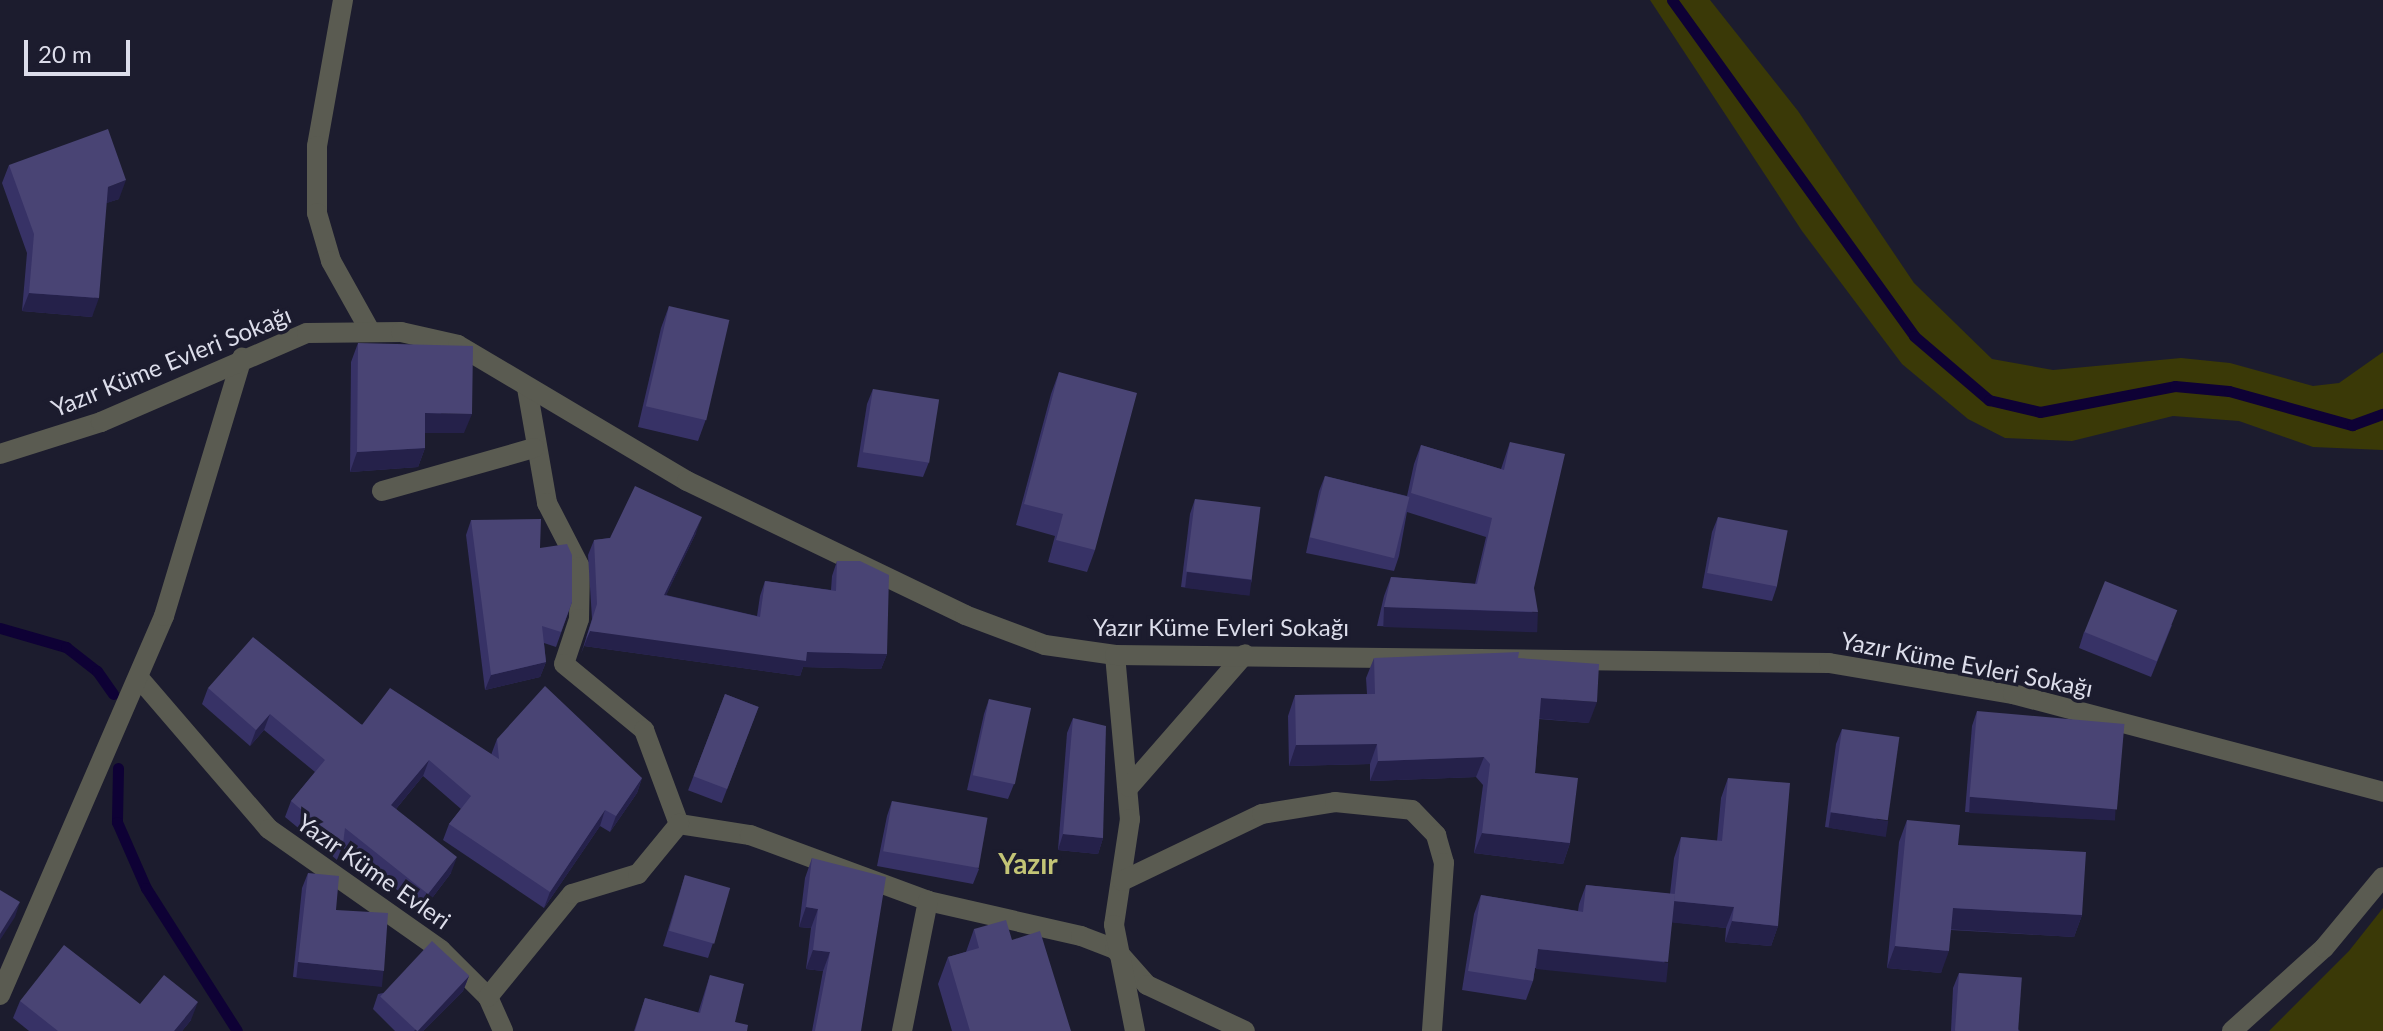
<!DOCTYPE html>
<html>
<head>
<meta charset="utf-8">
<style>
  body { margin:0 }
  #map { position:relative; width:2383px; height:1031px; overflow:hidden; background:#1c1c2e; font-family:Lato,sans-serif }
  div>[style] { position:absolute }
  .green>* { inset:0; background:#3a3907 }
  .stream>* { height:11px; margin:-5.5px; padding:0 5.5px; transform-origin:5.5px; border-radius:5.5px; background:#0e0135 }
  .minor>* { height:20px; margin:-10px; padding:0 10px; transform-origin:10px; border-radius:10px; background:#5a5b51 }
  .tertiary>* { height:20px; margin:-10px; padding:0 10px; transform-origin:10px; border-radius:10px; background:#5a5b51 }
  .wall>* { inset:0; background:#373266; transform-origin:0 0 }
  .shaded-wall>* { inset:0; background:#25214a; transform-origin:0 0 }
  .building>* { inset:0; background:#494474; transform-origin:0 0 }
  span { translate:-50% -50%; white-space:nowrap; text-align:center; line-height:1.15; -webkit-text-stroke:7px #1c1c2e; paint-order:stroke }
  .street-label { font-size:24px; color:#dcddea }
  .quarter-label { font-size:28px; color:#c3c476; font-weight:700 }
  .scale { position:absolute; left:24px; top:40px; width:106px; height:36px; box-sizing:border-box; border:4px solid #dcddea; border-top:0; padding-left:10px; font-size:24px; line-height:28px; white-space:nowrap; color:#dcddea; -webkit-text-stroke:6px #1c1c2e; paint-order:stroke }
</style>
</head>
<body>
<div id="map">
  <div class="green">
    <div style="clip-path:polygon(1650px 0,1710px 0,1798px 111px,1914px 283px,1992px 359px,2053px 370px,2181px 358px,2230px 363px,2313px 386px,2339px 383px,2383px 352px,2383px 450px,2313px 447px,2239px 421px,2173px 416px,2072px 441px,2005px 438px,1968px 419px,1902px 364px,1802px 231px)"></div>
    <div style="clip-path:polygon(2383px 908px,2383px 1031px,2269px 1031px,2349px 951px)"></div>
  </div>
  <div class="stream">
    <div style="left:1672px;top:0;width:414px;rotate:54.2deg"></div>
    <div style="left:1914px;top:336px;width:99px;rotate:40.5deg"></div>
    <div style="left:1989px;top:400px;width:52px;rotate:13.2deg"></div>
    <div style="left:2040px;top:412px;width:137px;rotate:-10.9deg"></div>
    <div style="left:2175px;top:386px;width:54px;rotate:5.3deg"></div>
    <div style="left:2229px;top:391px;width:128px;rotate:15.5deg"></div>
    <div style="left:2352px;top:425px;width:33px;rotate:-20deg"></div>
    <div style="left:0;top:628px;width:69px;rotate:16.1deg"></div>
    <div style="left:66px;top:647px;width:39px;rotate:38deg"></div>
    <div style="left:97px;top:671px;width:28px;rotate:55deg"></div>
    <div style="left:118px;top:768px;width:54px;rotate:91.1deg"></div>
    <div style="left:117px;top:822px;width:72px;rotate:66.3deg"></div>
    <div style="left:146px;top:888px;width:169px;rotate:57.5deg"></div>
  </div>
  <div class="minor">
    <div style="left:343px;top:0;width:148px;rotate:100.1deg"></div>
    <div style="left:317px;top:146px;width:67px;rotate:90deg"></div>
    <div style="left:317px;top:213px;width:50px;rotate:73.7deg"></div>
    <div style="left:331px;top:261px;width:78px;rotate:60.8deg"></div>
    <div style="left:527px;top:388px;width:117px;rotate:80.1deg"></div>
    <div style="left:547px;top:503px;width:72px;rotate:62.7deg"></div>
    <div style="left:580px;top:567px;width:52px;rotate:91.1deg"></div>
    <div style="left:579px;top:619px;width:47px;rotate:108.4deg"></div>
    <div style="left:564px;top:664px;width:104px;rotate:39.5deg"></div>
    <div style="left:644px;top:730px;width:100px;rotate:69.6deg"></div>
    <div style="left:679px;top:824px;width:72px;rotate:8.8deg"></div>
    <div style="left:750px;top:835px;width:190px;rotate:20.3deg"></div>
    <div style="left:928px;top:901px;width:157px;rotate:12.9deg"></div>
    <div style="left:1081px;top:936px;width:36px;rotate:21deg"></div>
    <div style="left:1115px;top:949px;width:48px;rotate:48.4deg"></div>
    <div style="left:1147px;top:985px;width:108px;rotate:25.1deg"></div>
    <div style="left:382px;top:491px;width:158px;rotate:-15.8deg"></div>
    <div style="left:1115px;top:655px;width:165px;rotate:84.8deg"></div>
    <div style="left:1130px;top:819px;width:107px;rotate:98.6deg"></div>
    <div style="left:1114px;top:925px;width:108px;rotate:78.8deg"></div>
    <div style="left:139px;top:678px;width:199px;rotate:49.3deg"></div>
    <div style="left:269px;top:829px;width:210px;rotate:35.1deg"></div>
    <div style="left:441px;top:950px;width:66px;rotate:45deg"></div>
    <div style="left:488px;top:997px;width:37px;rotate:66deg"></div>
    <div style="left:1129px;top:787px;width:176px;rotate:-48.9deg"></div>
    <div style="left:1122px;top:881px;width:155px;rotate:-25.6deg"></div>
    <div style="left:1262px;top:814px;width:74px;rotate:-9.3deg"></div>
    <div style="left:1335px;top:802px;width:77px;rotate:5.9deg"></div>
    <div style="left:1412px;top:810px;width:35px;rotate:46deg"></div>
    <div style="left:1436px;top:835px;width:29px;rotate:74deg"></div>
    <div style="left:1444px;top:863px;width:168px;rotate:94.1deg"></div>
    <div style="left:0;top:995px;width:413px;rotate:-66.6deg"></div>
    <div style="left:164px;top:616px;width:270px;rotate:-73.2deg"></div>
    <div style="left:488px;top:997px;width:133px;rotate:-50.8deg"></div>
    <div style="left:572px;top:894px;width:69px;rotate:-16.9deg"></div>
    <div style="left:638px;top:874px;width:65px;rotate:-50.6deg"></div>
    <div style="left:902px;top:1031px;width:133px;rotate:-78.7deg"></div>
    <div style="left:2232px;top:1031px;width:124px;rotate:-42.1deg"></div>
    <div style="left:2324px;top:948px;width:92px;rotate:-50.3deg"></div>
  </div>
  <div class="tertiary">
    <div style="left:0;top:454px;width:106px;rotate:-17.6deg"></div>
    <div style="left:101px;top:422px;width:224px;rotate:-23.4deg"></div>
    <div style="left:307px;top:333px;width:94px;rotate:-0.6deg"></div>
    <div style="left:401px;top:332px;width:58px;rotate:12.8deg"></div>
    <div style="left:458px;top:345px;width:266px;rotate:30.7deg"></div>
    <div style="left:687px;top:481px;width:309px;rotate:25.7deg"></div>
    <div style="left:965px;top:615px;width:85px;rotate:20.6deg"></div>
    <div style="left:1045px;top:645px;width:71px;rotate:8.1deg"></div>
    <div style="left:1115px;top:655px;width:714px;rotate:0.64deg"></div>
    <div style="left:1829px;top:663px;width:187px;rotate:9.6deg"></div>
    <div style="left:2013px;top:694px;width:383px;rotate:14.8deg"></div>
  </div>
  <div class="wall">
    <div style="clip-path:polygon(9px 165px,119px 199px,106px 203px,92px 317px,22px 311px,27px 253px,2px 183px)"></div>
    <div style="clip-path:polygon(669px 306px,706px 419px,698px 441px,638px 427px,661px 328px)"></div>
    <div style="clip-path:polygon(358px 343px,464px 433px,425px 433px,425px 448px,418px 467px,350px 472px,351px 362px)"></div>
    <div style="clip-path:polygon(1059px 372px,1095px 550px,1087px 572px,1048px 562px,1055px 536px,1016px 525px,1051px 394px)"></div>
    <div style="clip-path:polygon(873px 389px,929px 462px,923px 477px,857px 467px,867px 404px)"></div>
    <div style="clip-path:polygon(1510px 442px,1534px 588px,1531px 631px,1377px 626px,1384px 596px,1391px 577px,1475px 584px,1486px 537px,1407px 512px,1399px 556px,1394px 571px,1306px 553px,1319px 491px,1325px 476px,1407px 496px,1414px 464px,1421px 445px,1501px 469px)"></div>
    <div style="clip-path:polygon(1195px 499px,1252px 580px,1247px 595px,1181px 587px,1190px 514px)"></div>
    <div style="clip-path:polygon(1718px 517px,1777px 586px,1772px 601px,1702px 588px,1712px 532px)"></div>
    <div style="clip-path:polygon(471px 520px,540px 548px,572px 602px,556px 647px,544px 643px,546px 662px,540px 677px,485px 690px,466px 535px)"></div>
    <div style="clip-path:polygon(696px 533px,666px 595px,757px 616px,760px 596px,765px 581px,831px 590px,832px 576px,837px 561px,887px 654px,881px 669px,803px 667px,800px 676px,584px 646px,581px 654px,592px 619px,588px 555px,594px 540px,610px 538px)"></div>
    <div style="clip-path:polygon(2172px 625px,2151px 677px,2079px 648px,2084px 632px)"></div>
    <div style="clip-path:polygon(1374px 658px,1518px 658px,1589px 723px,1539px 719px,1535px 773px,1570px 843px,1563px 864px,1474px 853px,1483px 785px,1476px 777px,1370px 781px,1370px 764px,1289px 766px,1288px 716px,1295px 695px,1367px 694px,1366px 678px)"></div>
    <div style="clip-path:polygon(208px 688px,491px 755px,497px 739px,642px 778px,637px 793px,610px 832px,600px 826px,544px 908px,443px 840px,449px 824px,461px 809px,423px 776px,396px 809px,451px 873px,423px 910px,342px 847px,337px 860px,285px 817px,291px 801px,315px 772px,264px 730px,250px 746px,202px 704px)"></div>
    <div style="left:725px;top:694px;width:36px;height:103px;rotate:21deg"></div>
    <div style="clip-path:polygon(989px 699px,1014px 784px,1008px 799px,967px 790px,984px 714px)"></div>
    <div style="clip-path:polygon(1977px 711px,2111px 820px,1965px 812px,1972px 726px)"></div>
    <div style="clip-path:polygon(1073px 718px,1103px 838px,1098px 854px,1058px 850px,1067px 733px)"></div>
    <div style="clip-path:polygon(1842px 729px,1883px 836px,1825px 827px,1836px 744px)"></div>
    <div style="clip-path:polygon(1728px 778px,1778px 926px,1771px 946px,1725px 942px,1726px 928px,1672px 922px,1661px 981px,1535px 968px,1533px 981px,1526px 1000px,1462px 990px,1474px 914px,1481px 895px,1578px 911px,1579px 904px,1586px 885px,1670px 894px,1674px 858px,1681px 837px,1717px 841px,1721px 798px)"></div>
    <div style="clip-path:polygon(892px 801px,979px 869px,973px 884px,877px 866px,887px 816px)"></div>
    <div style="clip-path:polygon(1907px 820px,1958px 845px,2082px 915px,2074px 937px,1951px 930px,1941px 973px,1887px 968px,1899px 842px)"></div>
    <div style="clip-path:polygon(812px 858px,861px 1031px,812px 1031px,823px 971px,806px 969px,811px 928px,799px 927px,805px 878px)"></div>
    <div style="clip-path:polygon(308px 873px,336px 910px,378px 986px,293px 977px,302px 888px)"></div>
    <div style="clip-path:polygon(685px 875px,713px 943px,708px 958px,663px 946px)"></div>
    <div style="clip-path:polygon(974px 929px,1012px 940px,1071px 1031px,952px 1031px,938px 984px,948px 957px,966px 952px)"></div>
    <div style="clip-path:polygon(1959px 973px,2020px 1031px,1951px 1031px,1953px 988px)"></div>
    <div style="clip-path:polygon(710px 975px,735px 1022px,747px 1031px,634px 1031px,645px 998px,698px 1013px)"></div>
    <div style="clip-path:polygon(469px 976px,463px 991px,423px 1031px,395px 1031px,373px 1009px,378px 994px)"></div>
    <div style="clip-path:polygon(20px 1001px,140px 1004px,191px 1020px,182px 1031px,29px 1031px,13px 1018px)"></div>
  </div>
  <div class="shaded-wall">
    <div style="clip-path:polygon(126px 180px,119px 199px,101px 205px,108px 187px)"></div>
    <div style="clip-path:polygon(29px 293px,99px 298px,92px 317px,22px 311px)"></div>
    <div style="clip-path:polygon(425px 413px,472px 414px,464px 433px,418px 433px)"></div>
    <div style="clip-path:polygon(425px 448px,418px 467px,350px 472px,357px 452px)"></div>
    <div style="clip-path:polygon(702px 517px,696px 533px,659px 610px,664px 595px)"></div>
    <div style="left:1187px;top:572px;width:65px;height:16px;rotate:7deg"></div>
    <div style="left:1384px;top:607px;width:154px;height:20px;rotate:2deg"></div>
    <div style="clip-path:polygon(590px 631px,807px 652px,887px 654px,881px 669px,803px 667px,800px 676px,584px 646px)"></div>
    <div style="clip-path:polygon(546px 662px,540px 677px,485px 690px,491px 675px)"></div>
    <div style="clip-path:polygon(1541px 698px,1597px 702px,1589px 723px,1533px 718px)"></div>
    <div style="clip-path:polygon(270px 714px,264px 730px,250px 746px,256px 730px)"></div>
    <div style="clip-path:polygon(1377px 744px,1370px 764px,1289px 766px,1296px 745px)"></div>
    <div style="clip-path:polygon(1484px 757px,1476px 777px,1370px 781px,1378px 761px)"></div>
    <div style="clip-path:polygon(429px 760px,423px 776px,386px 821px,391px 805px)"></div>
    <div style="clip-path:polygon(642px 778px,637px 793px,610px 832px,616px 816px)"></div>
    <div style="left:1970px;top:797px;width:146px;height:16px;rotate:3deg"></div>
    <div style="clip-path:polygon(605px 810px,600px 826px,544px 908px,550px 892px)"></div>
    <div style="left:1831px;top:812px;width:58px;height:16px;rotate:9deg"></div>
    <div style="clip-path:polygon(1482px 833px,1570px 843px,1563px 864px,1474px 853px)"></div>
    <div style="clip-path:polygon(1063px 834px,1103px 838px,1098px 854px,1058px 850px)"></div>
    <div style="clip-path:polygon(457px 857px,451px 873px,423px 910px,428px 894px)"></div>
    <div style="clip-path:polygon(1674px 901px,1734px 907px,1726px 928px,1667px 922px)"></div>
    <div style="clip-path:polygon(20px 902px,15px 917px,0 940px,0 934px)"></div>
    <div style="clip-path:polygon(806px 907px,818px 909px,811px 928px,799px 927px)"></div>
    <div style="clip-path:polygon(1953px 908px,2082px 915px,2074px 937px,1945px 929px)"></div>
    <div style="clip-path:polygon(1732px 921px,1778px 926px,1771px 946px,1725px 942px)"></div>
    <div style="clip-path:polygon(1895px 946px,1949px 951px,1941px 973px,1887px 968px)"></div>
    <div style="left:1538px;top:949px;width:131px;height:20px;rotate:6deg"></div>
    <div style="clip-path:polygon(813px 950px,830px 952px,823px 971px,806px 969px)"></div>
    <div style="left:298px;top:962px;width:86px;height:16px;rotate:6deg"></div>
    <div style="clip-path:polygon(469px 976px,463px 991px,423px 1031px,414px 1031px)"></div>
    <div style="clip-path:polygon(198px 1002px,191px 1020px,182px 1031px,174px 1031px)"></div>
  </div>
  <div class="building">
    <div style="clip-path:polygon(108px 129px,126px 180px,108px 187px,99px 298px,29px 293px,34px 234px,9px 165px)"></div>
    <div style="left:669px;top:306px;width:62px;height:103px;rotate:13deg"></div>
    <div style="clip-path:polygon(358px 343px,473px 346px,472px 414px,425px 413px,425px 448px,357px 452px)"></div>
    <div style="clip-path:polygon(1059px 372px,1137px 393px,1095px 550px,1056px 540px,1063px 514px,1024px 504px)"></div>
    <div style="left:873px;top:389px;width:67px;height:64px;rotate:9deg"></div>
    <div style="clip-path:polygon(1510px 442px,1565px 454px,1534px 588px,1538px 612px,1384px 607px,1391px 577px,1477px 584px,1492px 518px,1411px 493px,1421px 445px,1504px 470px)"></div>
    <div style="left:1325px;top:476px;width:87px;height:63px;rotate:14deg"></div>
    <div style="clip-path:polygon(635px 486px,702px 517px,664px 595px,760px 617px,765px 581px,836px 591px,837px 561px,860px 561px,889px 575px,887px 654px,807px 652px,806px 661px,590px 631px,586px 639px,597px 604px,594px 540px,610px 538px)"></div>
    <div style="left:1195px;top:499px;width:66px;height:73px;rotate:7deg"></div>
    <div style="left:1718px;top:517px;width:71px;height:57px;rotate:11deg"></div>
    <div style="clip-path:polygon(541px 519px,540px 548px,567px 544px,572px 555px,572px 602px,561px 632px,542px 626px,546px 662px,491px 675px,471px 520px)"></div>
    <div style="left:2105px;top:581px;width:78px;height:55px;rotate:22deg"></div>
    <div style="clip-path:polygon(253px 637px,362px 725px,390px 688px,499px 759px,497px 739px,545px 686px,642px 778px,616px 816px,605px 810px,550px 892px,449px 824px,471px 796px,429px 760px,391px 805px,457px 857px,428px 894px,345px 828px,343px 844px,291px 801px,325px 760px,270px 714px,256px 730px,208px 688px)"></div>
    <div style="clip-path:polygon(1519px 652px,1518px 658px,1599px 664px,1597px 702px,1541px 698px,1535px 773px,1578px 778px,1570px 843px,1482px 833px,1490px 764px,1484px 757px,1378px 761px,1377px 744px,1296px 745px,1295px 695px,1375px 694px,1374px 658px)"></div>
    <div style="left:725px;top:694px;width:36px;height:88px;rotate:21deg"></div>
    <div style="left:989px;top:699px;width:43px;height:78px;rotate:12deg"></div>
    <div style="left:1977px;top:711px;width:148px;height:86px;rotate:5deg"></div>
    <div style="clip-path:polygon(1073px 718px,1106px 726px,1103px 838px,1063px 834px)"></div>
    <div style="left:1842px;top:729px;width:58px;height:84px;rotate:8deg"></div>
    <div style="clip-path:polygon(1728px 778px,1790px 783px,1778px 926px,1732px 921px,1734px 907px,1674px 901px,1681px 837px,1722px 841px)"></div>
    <div style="left:892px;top:801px;width:97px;height:51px;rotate:10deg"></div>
    <div style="clip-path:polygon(1907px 820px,1960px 825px,1958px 845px,2086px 852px,2082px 915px,1953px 908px,1949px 951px,1895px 946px)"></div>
    <div style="clip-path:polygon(812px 858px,886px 877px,861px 1031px,815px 1031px,830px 952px,813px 950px,818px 909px,806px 907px)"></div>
    <div style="clip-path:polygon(308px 873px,339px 876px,336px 910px,388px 913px,384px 971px,298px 962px)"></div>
    <div style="left:685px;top:875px;width:47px;height:58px;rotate:16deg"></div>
    <div style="clip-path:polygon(1586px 885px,1675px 894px,1668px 962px,1538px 949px,1533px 981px,1468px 971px,1481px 895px,1583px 912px)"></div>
    <div style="clip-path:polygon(0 890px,20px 902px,0 934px)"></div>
    <div style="clip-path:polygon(1006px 920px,1012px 940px,1040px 931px,1071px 1031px,970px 1031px,948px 957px,979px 948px,974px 929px)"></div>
    <div style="left:432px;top:941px;width:51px;height:76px;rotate:43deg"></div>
    <div style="clip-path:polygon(64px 945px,140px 1004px,164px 975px,198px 1002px,174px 1031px,58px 1031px,20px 1001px)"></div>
    <div style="left:1959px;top:973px;width:63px;height:58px;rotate:4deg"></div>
    <div style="clip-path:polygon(710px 975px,744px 984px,735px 1022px,748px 1025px,747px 1031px,635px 1031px,645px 998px,700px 1013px)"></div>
  </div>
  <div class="street-label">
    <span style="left:171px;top:361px;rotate:-22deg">Yazır Küme Evleri Sokağı</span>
    <span style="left:1221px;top:627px">Yazır Küme Evleri Sokağı</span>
    <span style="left:1967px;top:664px;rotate:11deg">Yazır Küme Evleri Sokağı</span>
    <span style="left:374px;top:871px;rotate:35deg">Yazır Küme Evleri</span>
  </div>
  <div class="quarter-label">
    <span style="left:1028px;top:863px">Yazır</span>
  </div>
  <div class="scale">20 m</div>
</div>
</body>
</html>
